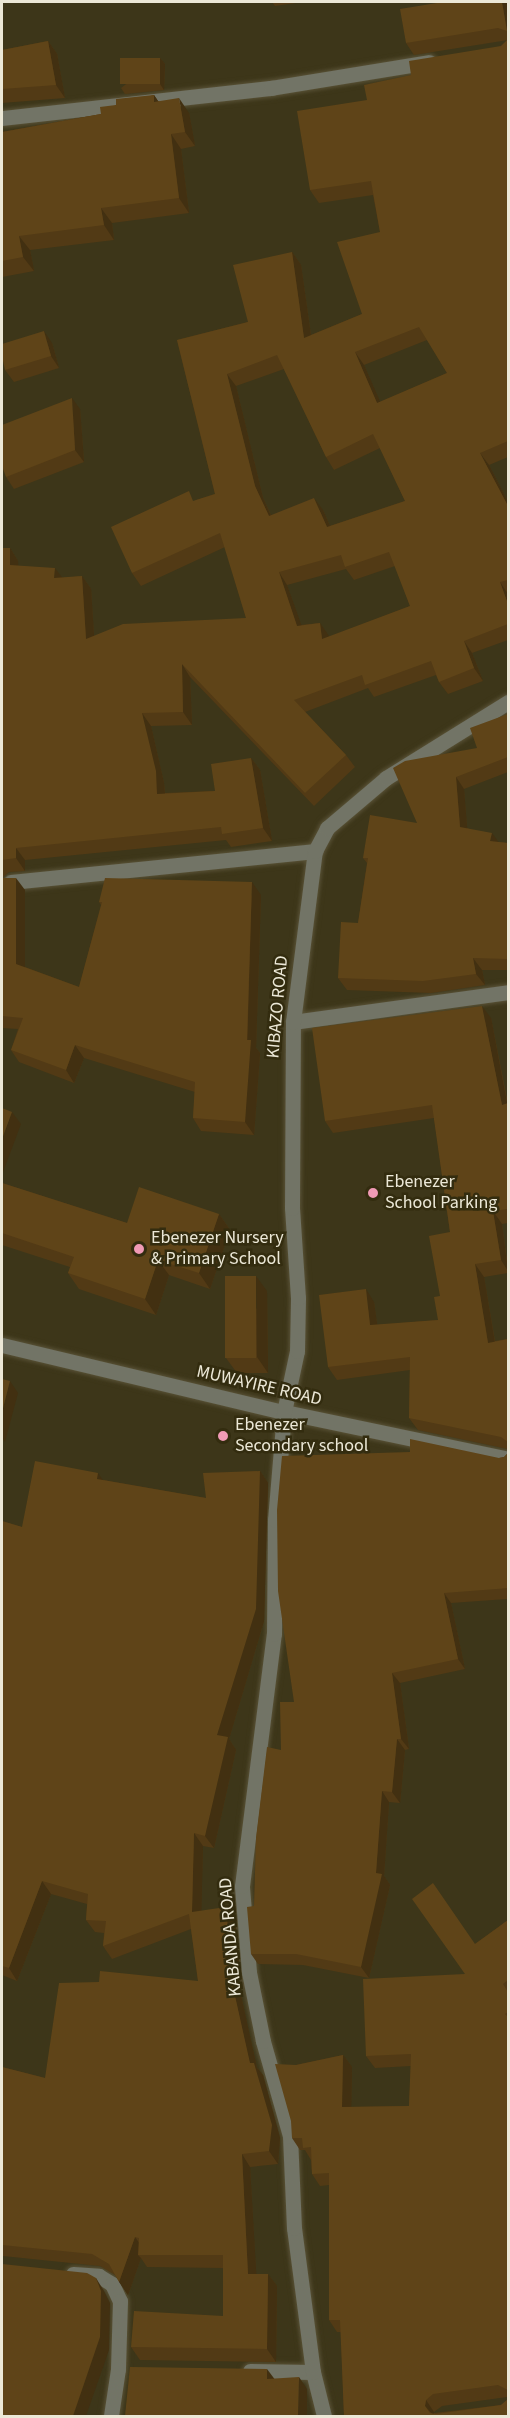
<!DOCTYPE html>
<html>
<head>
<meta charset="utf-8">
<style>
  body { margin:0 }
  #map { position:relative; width:510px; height:2418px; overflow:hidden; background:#3d3619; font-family:"Source Sans 3",sans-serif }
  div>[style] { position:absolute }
  .roads { filter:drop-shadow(0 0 2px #595237) drop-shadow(0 0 2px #595237) }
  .minor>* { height:15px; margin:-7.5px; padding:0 7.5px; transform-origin:7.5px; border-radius:7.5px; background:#727466 }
  .wall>* { inset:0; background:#523a15 }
  .shaded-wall>* { inset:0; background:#423011 }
  .building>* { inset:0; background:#5f4418; transform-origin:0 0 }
  .dots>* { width:16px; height:16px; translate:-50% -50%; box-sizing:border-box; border:3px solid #332c0f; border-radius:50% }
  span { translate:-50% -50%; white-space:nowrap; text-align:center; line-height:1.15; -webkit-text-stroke:5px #332c0f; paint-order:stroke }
  .street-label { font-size:18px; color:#ece8d7 }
  .poi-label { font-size:18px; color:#ece8d7 }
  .left { translate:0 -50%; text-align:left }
  .frame { position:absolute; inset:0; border:3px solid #ece8d7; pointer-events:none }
</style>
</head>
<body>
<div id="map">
  <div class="roads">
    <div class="minor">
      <div style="left:2px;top:118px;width:271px;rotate:-6.4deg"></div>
      <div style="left:271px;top:88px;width:160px;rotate:-9.3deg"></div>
      <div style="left:11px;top:882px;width:306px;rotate:-5.8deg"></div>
      <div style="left:293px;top:1022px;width:217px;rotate:-7.9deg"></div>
      <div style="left:2px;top:1345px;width:290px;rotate:13.4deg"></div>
      <div style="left:284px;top:1412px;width:229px;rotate:11.8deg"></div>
      <div style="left:73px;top:2274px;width:26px;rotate:4deg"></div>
      <div style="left:99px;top:2276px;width:15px;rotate:32deg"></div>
      <div style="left:112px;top:2284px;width:19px;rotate:65deg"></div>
      <div style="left:120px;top:2301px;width:68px;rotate:91.7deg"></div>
      <div style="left:118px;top:2369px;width:48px;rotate:98.5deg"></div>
      <div style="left:250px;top:2371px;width:63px;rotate:0.9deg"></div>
      <div style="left:324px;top:2416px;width:45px;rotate:-104deg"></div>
      <div style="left:313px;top:2372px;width:145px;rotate:-97.5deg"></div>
      <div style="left:294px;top:2228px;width:92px;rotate:-92.5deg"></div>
      <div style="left:290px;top:2136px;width:99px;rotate:-105.9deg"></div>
      <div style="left:263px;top:2041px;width:70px;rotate:-101.5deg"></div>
      <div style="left:249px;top:1972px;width:86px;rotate:-94.7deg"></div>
      <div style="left:242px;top:1886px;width:254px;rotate:-82.8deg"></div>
      <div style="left:274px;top:1634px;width:114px;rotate:-89.5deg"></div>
      <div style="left:275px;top:1520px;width:108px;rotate:-85.2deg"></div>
      <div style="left:284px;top:1412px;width:62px;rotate:-78deg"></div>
      <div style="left:297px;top:1351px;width:53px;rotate:-88.9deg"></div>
      <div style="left:298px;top:1298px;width:90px;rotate:-93.8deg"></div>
      <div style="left:292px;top:1208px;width:186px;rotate:-89.7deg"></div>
      <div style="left:293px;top:1022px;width:172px;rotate:-82.7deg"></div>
      <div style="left:315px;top:851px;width:26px;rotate:-62deg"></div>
      <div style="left:327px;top:828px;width:77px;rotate:-40.3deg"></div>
      <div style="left:386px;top:778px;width:144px;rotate:-31.9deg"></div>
    </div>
  </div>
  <div class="wall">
    <div style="clip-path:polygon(272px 2px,303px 2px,275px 6px)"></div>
    <div style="clip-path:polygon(evenodd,508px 3px,508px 457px,489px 465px,508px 502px,508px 640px,472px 653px,483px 681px,448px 694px,439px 682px,436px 675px,374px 697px,368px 688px,305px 712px,346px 755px,355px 767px,314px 806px,190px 677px,192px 725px,151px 726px,164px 783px,165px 793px,215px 791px,251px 758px,260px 770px,272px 841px,231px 847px,226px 840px,25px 860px,25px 871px,9px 872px,2px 878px,25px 890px,25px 967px,79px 987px,101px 905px,99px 902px,261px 895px,256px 1048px,260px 1053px,254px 1135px,201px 1131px,193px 1118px,195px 1092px,84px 1058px,74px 1083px,19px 1062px,11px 1050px,18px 1029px,2px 1028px,2px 548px,10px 548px,18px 561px,18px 566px,62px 578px,82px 576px,91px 589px,94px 636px,246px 618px,225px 547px,141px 586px,132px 573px,196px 500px,215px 494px,177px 340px,248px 322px,292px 252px,301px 265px,311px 335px,362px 314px,380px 232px,373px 195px,319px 203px,310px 190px,367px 100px,411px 75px,501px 46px,508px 40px,414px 55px,406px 43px,508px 3px,427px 340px,447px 373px,380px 402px,364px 365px,427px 340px,508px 3px,284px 369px,326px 457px,334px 470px,380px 448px,405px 501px,330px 526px,323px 510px,271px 515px,263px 498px,236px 386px,284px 369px,508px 3px,395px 566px,410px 606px,329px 637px,320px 623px,301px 625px,287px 585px,346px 569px,354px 580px,395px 566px)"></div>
    <div style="clip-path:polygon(48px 41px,57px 54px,65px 98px,2px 103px,2px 50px)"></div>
    <div style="clip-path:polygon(160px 58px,165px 64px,164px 90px,125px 94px,121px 88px)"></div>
    <div style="clip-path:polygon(154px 95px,158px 101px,189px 113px,195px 146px,181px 149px,189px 213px,112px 223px,114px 240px,30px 250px,34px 271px,2px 277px,2px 132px,101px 114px,116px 105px)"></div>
    <div style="clip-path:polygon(52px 343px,59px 368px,14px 382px,5px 370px)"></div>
    <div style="clip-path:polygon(80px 409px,84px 462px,14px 489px,6px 477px)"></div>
    <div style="clip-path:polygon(508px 714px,508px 772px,464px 789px,467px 828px,498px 842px,508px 843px,508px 970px,482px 970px,485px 985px,431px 993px,347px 990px,338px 978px,358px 923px,367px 863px,363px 858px,417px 823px,477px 748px)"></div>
    <div style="clip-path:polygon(491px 1018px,508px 1104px,508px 1103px,508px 1223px,502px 1224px,508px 1267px,508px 1273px,484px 1277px,495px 1341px,508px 1339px,508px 1449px,418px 1430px,409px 1418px,410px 1370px,337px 1380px,328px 1367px,374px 1302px,377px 1325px,438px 1320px,440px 1296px,450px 1232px,434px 1118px,333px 1133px,325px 1121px)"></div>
    <div style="clip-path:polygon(2px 1183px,127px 1223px,219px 1214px,230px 1230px,210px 1289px,169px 1275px,156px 1315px,79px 1289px,68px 1273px,70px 1267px,2px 1245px)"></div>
    <div style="clip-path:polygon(267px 1291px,268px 1373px,237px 1373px,226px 1358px)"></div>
    <div style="clip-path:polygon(508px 1453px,508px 1599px,451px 1603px,465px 1669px,400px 1683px,409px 1749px,405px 1750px,400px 1803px,389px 1802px,384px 1876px,390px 1885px,369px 1978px,303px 1965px,258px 1964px,251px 1954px,254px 1906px,281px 1750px,294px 1702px,499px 1458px,504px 1457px)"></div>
    <div style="clip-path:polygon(260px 1471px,268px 1483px,264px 1621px,229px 1739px,236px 1750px,214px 1848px,203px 1846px,201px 1911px,235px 1920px,239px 1964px,234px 1964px,257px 2068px,263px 2075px,280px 2138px,278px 2164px,250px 2167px,256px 2274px,268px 2274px,277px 2286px,276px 2362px,140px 2360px,131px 2347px,223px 2316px,223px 2268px,147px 2267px,141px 2258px,128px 2295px,115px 2275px,100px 2266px,3px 2256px,2px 2257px,2px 2067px,45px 2078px,198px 1981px,191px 1929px,112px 1959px,103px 1946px,104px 1933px,95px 1932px,86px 1920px,87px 1904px,51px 1894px,17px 1981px,2px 1975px,2px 1521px,22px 1527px,103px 1480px,206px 1498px)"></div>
    <div style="clip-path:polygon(evenodd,508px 1920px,508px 2416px,344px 2416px,341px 2332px,337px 2332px,329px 2320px,329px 2185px,320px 2186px,312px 2174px,311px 2160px,305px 2150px,300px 2150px,292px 2138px,296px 2065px,343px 2055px,352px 2067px,351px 2107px,409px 2106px,411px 2066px,375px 2068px,366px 2056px,465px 1974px,475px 1944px,508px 1920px,507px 2397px,508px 2399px,501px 2405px,434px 2413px,434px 2412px,442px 2406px,507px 2397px)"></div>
  </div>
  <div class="shaded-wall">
    <div style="clip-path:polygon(502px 2px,507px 2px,508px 3px,508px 33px,507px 31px)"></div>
    <div style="clip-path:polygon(48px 41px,57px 54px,65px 98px,56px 85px)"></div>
    <div style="clip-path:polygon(160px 58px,165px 64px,164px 90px,160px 84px)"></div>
    <div style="clip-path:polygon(154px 95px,164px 110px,154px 102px)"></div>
    <div style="clip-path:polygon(179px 98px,189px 113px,195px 146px,185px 132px)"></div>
    <div style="clip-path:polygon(171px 134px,181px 149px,189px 213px,179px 198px)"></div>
    <div style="clip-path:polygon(101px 208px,112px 223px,114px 240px,104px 225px)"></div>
    <div style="clip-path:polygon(19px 236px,30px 250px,34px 271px,23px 257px)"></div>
    <div style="clip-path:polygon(292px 252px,301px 265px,313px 350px,304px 338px)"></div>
    <div style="clip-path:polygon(44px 331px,52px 343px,59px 368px,51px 356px)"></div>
    <div style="clip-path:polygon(355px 352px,364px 365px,386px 415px,377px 403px)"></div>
    <div style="clip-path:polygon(227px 374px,236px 386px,263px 498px,277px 529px,269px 516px,255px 486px)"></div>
    <div style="clip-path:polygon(72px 398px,80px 409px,84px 462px,75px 450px)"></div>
    <div style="clip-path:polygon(480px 453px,489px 465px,508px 502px,508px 506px)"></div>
    <div style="clip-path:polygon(314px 498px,323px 510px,336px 540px,327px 527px)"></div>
    <div style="clip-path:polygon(10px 548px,18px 561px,19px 578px,10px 565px)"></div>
    <div style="clip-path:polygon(55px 568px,64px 580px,54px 578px)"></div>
    <div style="clip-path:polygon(279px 572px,287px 585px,306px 638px,297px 626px)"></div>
    <div style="clip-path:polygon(82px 576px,91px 589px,95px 652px,86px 639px)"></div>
    <div style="clip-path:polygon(500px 582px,508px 594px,508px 604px)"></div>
    <div style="clip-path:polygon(320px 623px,329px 636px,331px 652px,322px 639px)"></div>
    <div style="clip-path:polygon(464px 641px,472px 653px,483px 681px,474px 668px)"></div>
    <div style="clip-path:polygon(182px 664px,190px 677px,192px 725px,183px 712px)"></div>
    <div style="clip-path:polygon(142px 713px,151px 726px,164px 783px,166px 806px,157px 794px)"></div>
    <div style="clip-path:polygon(251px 758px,260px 770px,272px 841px,263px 828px)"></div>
    <div style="clip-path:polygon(456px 777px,464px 789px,468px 839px,460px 827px)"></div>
    <div style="clip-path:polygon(492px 833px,500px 844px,490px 841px)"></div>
    <div style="clip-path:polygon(16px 848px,25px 860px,25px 871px,16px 858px)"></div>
    <div style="clip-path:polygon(16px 878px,25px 890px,25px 976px,16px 964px)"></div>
    <div style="clip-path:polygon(252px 882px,261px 895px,256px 1048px,260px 1053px,254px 1135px,245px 1122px)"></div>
    <div style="clip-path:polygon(473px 958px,482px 970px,485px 985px,476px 974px)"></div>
    <div style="clip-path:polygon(482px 1006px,491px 1018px,508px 1108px,502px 1105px)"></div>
    <div style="clip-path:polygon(75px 1045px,84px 1058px,74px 1083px,66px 1070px)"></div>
    <div style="clip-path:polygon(12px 1112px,21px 1124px,2px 1175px,2px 1139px)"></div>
    <div style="clip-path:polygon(493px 1211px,502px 1224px,508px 1271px,501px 1260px)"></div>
    <div style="clip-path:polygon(219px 1214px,230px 1230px,210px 1289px,199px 1273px)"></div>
    <div style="clip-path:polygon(158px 1260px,169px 1275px,156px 1315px,145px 1299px)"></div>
    <div style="clip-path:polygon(475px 1264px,484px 1277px,497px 1355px,488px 1343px)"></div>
    <div style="clip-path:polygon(256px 1276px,267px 1291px,268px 1373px,257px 1357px)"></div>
    <div style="clip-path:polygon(366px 1289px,374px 1302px,379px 1338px,370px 1325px)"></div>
    <div style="clip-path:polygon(10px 1381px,18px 1393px,5px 1442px,2px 1437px,2px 1412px)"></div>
    <div style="clip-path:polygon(260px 1471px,268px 1483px,264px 1621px,229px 1739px,236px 1750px,214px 1848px,205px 1836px,217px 1735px)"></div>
    <div style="clip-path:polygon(98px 1473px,107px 1486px,97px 1479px)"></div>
    <div style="clip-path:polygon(444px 1593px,451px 1603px,465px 1669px,458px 1659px)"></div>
    <div style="clip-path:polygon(392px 1673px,400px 1683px,409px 1749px,401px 1739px)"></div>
    <div style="clip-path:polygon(397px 1739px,405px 1750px,400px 1803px,392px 1792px)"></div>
    <div style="clip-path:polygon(382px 1791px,389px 1802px,384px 1876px,390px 1885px,369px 1978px,361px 1967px,376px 1873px)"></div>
    <div style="clip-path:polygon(194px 1833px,203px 1846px,201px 1925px,192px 1912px)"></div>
    <div style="clip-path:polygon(42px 1881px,51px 1894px,17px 1981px,9px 1968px)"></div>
    <div style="clip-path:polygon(226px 1907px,235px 1920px,239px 1964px,230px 1952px)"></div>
    <div style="clip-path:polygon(225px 1951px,234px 1964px,257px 2068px,263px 2075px,280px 2138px,278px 2164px,269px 2151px)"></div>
    <div style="clip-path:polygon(343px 2055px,352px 2067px,351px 2119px,342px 2107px)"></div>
    <div style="clip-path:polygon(242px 2154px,250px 2167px,257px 2286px,248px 2274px)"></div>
    <div style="clip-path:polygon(135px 2237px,144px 2250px,138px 2255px,141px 2258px,128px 2295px,119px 2282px)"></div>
    <div style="clip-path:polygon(268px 2274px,277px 2286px,276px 2362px,267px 2349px)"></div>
    <div style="clip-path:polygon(96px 2278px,104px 2291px,110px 2303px,109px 2350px,86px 2416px,73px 2416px)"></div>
    <div style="clip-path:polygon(267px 2369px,276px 2381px,267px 2379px)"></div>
    <div style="clip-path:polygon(299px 2377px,307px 2389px,307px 2416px,298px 2416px)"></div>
    <div style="clip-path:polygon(426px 2400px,434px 2412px,434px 2416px,425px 2406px)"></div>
  </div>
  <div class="building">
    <div style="clip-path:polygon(443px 2px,502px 2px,507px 31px,498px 28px,406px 43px,400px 9px)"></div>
    <div style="clip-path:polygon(evenodd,508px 39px,508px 441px,480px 453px,508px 506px,508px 580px,500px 582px,508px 604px,508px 624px,464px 641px,474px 668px,439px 682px,431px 661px,365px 685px,362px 675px,294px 700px,346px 755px,305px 793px,182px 664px,183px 712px,142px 713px,156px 771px,157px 794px,215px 791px,211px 764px,251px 758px,263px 828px,222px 834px,221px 827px,16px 848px,16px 858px,2px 860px,2px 548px,10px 548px,10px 565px,55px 568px,54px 578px,82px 576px,86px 639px,123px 624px,246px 618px,220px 533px,132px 573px,111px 527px,189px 491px,193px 501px,215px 494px,177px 340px,248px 322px,233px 265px,292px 252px,304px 338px,362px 314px,337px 242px,380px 232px,371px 181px,310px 190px,297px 111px,367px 100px,364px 85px,411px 75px,409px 61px,501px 46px,508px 39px,419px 327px,447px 373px,377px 403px,355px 352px,419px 327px,508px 39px,277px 355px,326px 457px,373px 434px,405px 501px,327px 527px,314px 498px,269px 516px,255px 486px,227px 374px,277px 355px,508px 39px,389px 552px,410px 606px,322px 639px,320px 623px,297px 626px,279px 572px,341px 555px,345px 567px,389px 552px)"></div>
    <div style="clip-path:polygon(48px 41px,56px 85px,2px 89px,2px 50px)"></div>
    <div style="left:160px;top:58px;width:26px;height:40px;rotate:90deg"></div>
    <div style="clip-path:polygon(154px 95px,154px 102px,179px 98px,185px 132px,171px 134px,179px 198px,101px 208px,104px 225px,19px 236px,23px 257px,2px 261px,2px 132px,101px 114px,100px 107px,116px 105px,116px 99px)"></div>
    <div style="clip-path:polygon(44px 331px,51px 356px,5px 370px,2px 356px,2px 344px)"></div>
    <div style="clip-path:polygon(72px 398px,75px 450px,6px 477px,2px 466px,2px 425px)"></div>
    <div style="clip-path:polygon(508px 714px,508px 757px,456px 777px,460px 827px,492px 833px,490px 841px,508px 843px,508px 959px,473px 958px,476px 974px,423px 981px,338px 978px,341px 922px,358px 923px,368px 858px,363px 858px,370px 815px,417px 823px,393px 768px,405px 761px,477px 748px,470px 728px)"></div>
    <div style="clip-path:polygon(2px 878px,16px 878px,16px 964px,79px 987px,102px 902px,99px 902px,105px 878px,252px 882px,247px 1040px,251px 1040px,245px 1122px,193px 1118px,195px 1082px,75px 1045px,66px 1070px,11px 1050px,23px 1018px,2px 1016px)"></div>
    <div style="clip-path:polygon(482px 1006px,502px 1105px,508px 1103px,508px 1209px,493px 1211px,501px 1260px,475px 1264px,488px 1343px,508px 1339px,508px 1427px,507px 1427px,508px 1442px,501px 1437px,409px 1418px,410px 1357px,328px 1367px,319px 1295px,366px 1289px,370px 1325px,438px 1320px,434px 1297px,440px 1296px,429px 1236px,450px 1232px,432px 1105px,325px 1121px,312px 1028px)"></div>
    <div style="clip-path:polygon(2px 1108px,12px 1112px,2px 1139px)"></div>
    <div style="clip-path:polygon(2px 1183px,127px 1223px,139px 1187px,219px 1214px,199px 1273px,158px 1260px,145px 1299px,68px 1273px,74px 1257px,2px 1233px)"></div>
    <div style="left:225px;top:1276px;width:31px;height:82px"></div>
    <div style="clip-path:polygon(2px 1379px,10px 1381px,2px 1412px)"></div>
    <div style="clip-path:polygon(410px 1439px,499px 1458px,504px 1457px,508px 1453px,508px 1588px,444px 1593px,458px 1659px,392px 1673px,401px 1739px,397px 1739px,392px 1792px,382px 1791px,376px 1873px,382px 1874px,361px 1967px,296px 1954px,251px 1954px,247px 1907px,254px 1906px,256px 1838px,267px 1747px,281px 1750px,280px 1702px,294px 1702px,278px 1591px,277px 1510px,282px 1456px,410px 1452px)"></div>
    <div style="clip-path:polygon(35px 1461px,98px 1473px,97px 1479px,206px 1498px,203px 1473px,260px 1471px,256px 1609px,217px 1735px,228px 1737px,205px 1836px,194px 1833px,192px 1912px,226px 1907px,230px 1952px,225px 1951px,250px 2063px,254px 2063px,272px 2125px,269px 2151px,242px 2154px,248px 2274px,268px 2274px,267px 2349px,131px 2347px,134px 2311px,223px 2316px,223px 2255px,138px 2255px,139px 2238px,135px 2237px,119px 2282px,109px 2264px,92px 2254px,2px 2245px,2px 2067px,45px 2078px,59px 1983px,99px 1982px,100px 1971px,198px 1981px,189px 1914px,103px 1946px,106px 1921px,86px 1920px,88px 1894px,42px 1881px,9px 1968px,2px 1966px,2px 1521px,22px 1527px)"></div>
    <div style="clip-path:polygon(evenodd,433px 1883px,475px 1944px,508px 1920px,508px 1980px,503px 1984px,508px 1992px,508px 2012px,505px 2014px,508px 2017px,508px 2416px,344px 2416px,340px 2320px,329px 2320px,329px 2173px,312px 2174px,311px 2147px,303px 2148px,302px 2138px,292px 2138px,291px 2121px,275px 2064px,296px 2065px,343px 2055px,342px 2107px,409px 2106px,411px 2054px,366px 2056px,363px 1979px,465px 1974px,412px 1899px,433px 1883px,498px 2385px,508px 2390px,508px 2399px,501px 2405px,436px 2414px,430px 2413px,425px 2406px,426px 2400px,433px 2394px,498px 2385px)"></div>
    <div style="clip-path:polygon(2px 2264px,87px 2273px,96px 2278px,101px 2291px,100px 2337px,73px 2416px,2px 2416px)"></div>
    <div style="clip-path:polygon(130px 2367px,267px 2369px,267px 2379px,299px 2377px,298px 2416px,125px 2416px)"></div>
  </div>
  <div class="dots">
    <div style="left:373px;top:1193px;background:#f09ab5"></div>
    <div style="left:139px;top:1249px;background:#f09ab5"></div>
    <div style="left:223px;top:1436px;background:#f09ab5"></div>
  </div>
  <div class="street-label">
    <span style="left:278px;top:1007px;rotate:-85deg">KIBAZO ROAD</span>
    <span style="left:259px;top:1386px;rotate:13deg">MUWAYIRE ROAD</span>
    <span style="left:231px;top:1937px;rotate:-95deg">KABANDA ROAD</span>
  </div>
  <div class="poi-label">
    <span class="left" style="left:385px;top:1193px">Ebenezer<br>School Parking</span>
    <span class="left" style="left:151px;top:1249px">Ebenezer Nursery<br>&amp; Primary School</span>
    <span class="left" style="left:235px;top:1436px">Ebenezer<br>Secondary school</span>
  </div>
  <div class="frame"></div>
</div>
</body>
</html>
